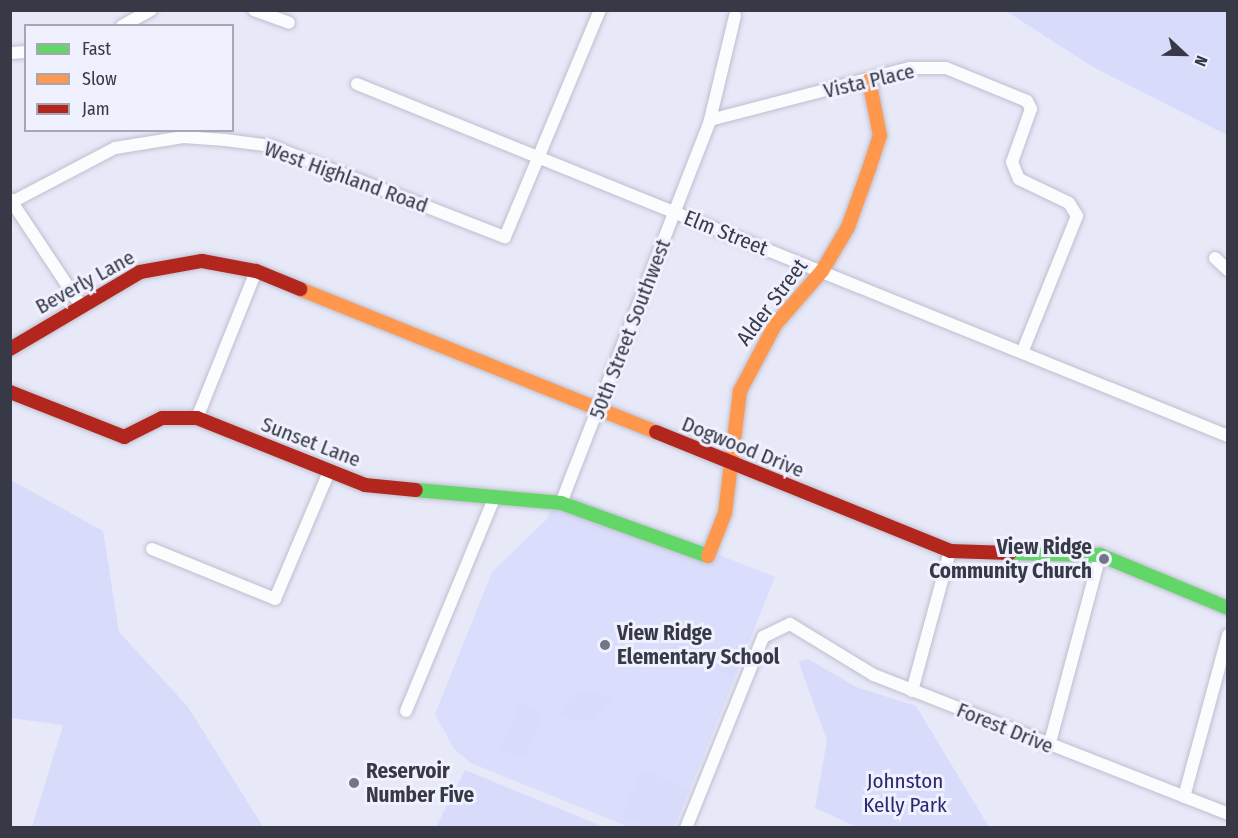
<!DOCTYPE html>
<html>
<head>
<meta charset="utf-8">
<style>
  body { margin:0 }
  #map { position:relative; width:1238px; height:838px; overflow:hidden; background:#e7e8f8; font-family:"Fira Sans Condensed",sans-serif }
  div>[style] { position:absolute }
  .built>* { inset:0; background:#dbddfc }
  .green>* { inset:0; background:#d9dbfb; transform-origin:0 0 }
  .roads { filter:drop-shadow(0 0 2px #bebfcd) drop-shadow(0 0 2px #bebfcd) }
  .street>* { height:12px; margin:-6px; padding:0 6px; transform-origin:6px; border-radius:6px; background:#fbfcfe }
  .fast>* { height:14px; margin:-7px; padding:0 7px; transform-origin:7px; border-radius:7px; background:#63d668 }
  .slow>* { height:14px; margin:-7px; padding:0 7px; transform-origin:7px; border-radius:7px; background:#ff974d }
  .jam>* { height:14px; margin:-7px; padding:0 7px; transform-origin:7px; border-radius:7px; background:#b3261e }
  .dots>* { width:16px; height:16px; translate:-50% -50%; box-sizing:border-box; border:3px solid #eff1ff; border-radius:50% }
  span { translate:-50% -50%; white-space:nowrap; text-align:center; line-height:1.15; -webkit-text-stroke:6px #eff1ff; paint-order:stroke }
  .street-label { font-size:21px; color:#383947 }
  .poi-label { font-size:21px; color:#383947; font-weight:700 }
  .right { translate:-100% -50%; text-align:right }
  .left { translate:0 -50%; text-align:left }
  .park-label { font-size:21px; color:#2e266f }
  .frame { position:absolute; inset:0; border:12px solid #383947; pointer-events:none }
  .legend { position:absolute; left:24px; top:24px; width:210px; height:108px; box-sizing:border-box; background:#eff1ff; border:2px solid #a6a7b5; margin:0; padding:8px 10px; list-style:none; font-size:18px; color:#383947 }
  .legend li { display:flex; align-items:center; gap:12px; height:30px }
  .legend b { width:30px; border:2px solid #a6a7b5 }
  .north { position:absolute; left:1154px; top:24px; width:60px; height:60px; -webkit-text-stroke:4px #eff1ff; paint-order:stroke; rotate:112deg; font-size:16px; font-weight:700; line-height:24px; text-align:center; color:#383947 }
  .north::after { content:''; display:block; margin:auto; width:21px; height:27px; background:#383947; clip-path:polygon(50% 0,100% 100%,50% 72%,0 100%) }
</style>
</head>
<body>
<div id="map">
  <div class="built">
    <div style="clip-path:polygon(558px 491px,775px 577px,675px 827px,629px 827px,471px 763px,454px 749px,435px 714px,492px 572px,547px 519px)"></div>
  </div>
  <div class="green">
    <div style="clip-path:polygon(1006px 11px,1227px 11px,1227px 135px,1093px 67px)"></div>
    <div style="clip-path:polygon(11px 480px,103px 531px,119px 632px,188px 707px,263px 827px,32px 827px,63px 725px,11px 718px)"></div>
    <div style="left:665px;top:633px;width:79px;height:16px;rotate:21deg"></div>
    <div style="clip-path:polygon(808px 659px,856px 687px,916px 706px,989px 827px,857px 827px,815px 808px,827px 740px,801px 669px,799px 661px)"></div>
    <div style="clip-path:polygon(583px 692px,614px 696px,594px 722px,558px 717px,567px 700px)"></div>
    <div style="left:520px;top:703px;width:26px;height:49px;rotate:23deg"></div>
    <div style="clip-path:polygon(465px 770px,604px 827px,436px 827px)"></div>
    <div style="clip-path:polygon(641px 770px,689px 789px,673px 827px,649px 827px,622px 817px)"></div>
  </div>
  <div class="roads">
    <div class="street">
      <div style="left:254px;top:10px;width:37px;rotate:20deg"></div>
      <div style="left:122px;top:26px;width:33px;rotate:-29deg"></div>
      <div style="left:10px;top:53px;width:16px;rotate:-4deg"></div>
      <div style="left:357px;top:84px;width:939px;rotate:22.01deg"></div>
      <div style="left:710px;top:120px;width:207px;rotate:-14.6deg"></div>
      <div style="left:910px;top:68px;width:36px"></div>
      <div style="left:946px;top:68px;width:87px;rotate:22.2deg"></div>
      <div style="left:1027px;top:101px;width:9px;rotate:63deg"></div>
      <div style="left:1031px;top:109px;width:56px;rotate:109.7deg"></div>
      <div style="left:1012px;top:162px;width:18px;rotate:68deg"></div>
      <div style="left:1019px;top:179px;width:55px;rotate:25.6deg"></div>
      <div style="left:1069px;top:203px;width:15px;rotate:58deg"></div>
      <div style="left:1077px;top:216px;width:144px;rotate:111.9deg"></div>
      <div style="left:10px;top:199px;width:128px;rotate:56.4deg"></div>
      <div style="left:14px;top:201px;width:114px;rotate:-27.7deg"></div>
      <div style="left:115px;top:148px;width:69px;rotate:-9.2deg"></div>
      <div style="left:183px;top:137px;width:42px;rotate:4.1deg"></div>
      <div style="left:225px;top:140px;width:46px;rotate:7.4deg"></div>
      <div style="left:271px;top:146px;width:251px;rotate:21.3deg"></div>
      <div style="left:505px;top:237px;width:246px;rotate:-67.3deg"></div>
      <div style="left:1215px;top:258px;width:18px;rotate:43deg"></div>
      <div style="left:197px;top:418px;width:158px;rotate:-68.1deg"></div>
      <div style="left:561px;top:503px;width:411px;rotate:-68.7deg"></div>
      <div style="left:710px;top:120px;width:107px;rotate:-76.5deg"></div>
      <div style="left:152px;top:549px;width:133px;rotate:22.1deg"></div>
      <div style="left:275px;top:599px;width:136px;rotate:-67deg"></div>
      <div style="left:912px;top:691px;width:145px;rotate:-74.8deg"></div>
      <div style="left:406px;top:711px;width:230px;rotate:-67.5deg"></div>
      <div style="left:1049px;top:746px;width:198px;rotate:-75deg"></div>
      <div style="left:1184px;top:797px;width:168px;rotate:-74.8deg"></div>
      <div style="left:686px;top:828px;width:206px;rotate:-68deg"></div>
      <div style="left:763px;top:637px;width:30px;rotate:-26deg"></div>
      <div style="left:790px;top:624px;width:98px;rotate:31.3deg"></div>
      <div style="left:874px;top:675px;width:380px;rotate:21.4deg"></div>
    </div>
    <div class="fast">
      <div style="left:416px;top:490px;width:146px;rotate:5.1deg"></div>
      <div style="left:561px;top:503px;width:156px;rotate:19.8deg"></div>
      <div style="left:1010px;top:553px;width:90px;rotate:1.3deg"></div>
      <div style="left:1100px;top:555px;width:139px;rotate:22.5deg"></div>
    </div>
    <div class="slow">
      <div style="left:300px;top:289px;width:384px;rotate:21.9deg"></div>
      <div style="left:708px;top:556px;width:46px;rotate:-68.4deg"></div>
      <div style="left:725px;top:513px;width:123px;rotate:-83deg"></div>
      <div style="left:740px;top:391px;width:75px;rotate:-62.1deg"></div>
      <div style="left:775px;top:325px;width:72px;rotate:-49deg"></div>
      <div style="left:822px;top:271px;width:51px;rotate:-59.4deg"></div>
      <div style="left:848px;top:227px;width:62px;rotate:-70.1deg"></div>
      <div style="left:869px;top:169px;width:35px;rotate:-72deg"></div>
      <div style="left:880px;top:136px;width:57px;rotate:-101.1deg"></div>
    </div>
    <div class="jam">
      <div style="left:10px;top:349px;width:151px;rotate:-30.6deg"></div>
      <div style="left:140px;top:272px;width:63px;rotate:-10.1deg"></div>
      <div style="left:202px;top:261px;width:55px;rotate:10.5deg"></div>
      <div style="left:256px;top:271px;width:48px;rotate:22.2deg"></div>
      <div style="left:10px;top:392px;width:123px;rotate:21.5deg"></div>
      <div style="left:124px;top:437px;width:42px;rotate:-26.6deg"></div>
      <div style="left:162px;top:418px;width:35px"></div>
      <div style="left:197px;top:418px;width:181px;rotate:21.7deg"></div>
      <div style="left:365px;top:485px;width:51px;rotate:5.6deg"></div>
      <div style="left:656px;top:432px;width:317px;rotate:22deg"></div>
      <div style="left:950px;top:551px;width:60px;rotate:1.9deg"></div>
    </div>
  </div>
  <div class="dots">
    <div style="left:1104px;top:559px;background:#757685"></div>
    <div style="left:605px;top:645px;background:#757685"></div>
    <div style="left:354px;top:783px;background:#757685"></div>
  </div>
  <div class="street-label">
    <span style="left:869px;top:81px;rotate:-13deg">Vista Place</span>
    <span style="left:346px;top:177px;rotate:20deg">West Highland Road</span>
    <span style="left:726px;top:233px;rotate:22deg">Elm Street</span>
    <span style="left:85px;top:282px;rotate:-29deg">Beverly Lane</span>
    <span style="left:772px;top:302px;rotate:-53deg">Alder Street</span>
    <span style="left:630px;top:329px;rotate:-69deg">50th Street Southwest</span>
    <span style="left:311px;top:442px;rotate:21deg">Sunset Lane</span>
    <span style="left:743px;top:447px;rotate:22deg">Dogwood Drive</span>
    <span style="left:1005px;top:728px;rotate:22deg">Forest Drive</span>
  </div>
  <div class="poi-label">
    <span class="right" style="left:1092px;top:559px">View Ridge<br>Community Church</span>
    <span class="left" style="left:617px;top:645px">View Ridge<br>Elementary School</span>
    <span class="left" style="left:366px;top:783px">Reservoir<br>Number Five</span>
  </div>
  <div class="park-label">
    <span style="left:905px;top:793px">Johnston<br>Kelly Park</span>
  </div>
  <div class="frame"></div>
  <ul class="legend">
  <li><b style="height:8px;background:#63d668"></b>Fast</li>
  <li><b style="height:8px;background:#ff974d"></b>Slow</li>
  <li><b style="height:8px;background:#b3261e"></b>Jam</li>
  </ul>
  <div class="north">N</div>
</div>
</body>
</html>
